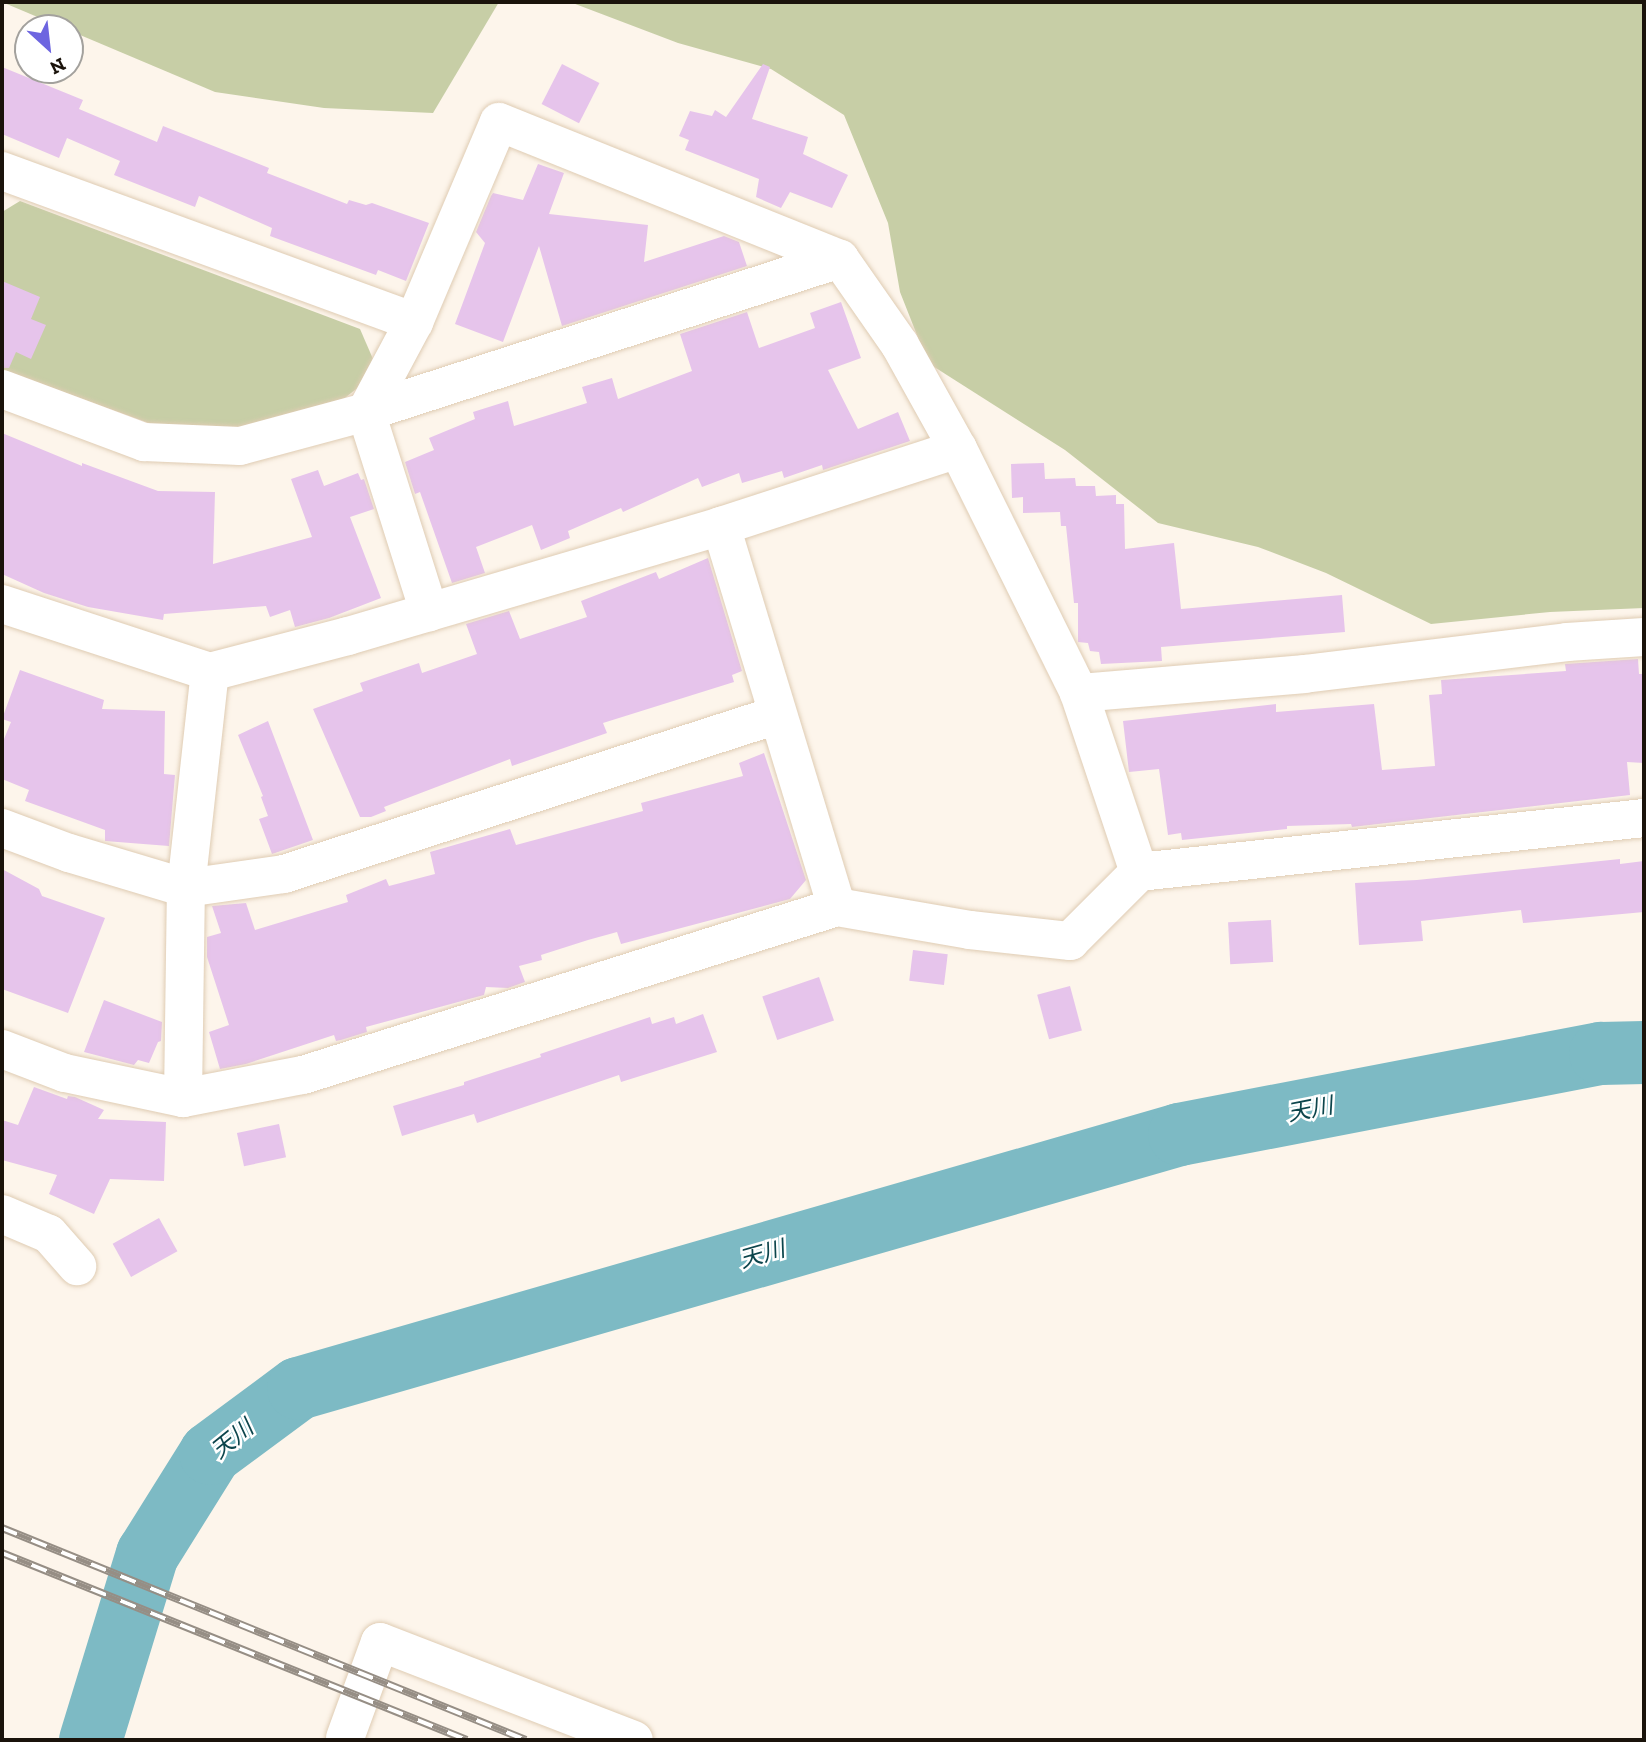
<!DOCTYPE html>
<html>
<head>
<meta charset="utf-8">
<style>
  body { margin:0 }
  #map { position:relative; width:1646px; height:1742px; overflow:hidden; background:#fdf5eb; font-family:"Zilla Slab","Noto Sans JP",serif }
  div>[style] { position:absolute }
  .green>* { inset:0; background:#c7cea6 }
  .river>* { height:63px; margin:-31.5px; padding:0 31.5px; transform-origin:31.5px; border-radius:31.5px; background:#7dbac4 }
  .building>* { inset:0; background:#e6c4eb; transform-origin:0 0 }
  .roads { filter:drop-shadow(0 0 2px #dfccb3) drop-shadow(0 0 2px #dfccb3) }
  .minor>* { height:38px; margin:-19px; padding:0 19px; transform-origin:19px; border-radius:19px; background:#fff }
  .rail>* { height:8px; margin-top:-4px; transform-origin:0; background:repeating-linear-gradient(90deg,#fff 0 16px,#968e85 0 32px); box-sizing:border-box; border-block:2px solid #968e85 }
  span { translate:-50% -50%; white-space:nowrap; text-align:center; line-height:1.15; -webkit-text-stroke:5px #fff; paint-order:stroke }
  .water-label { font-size:23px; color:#0c454c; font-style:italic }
  .frame { position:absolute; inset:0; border:4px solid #1a130b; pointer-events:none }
  .north { position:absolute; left:14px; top:14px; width:70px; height:70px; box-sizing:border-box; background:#fff; border:2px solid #a3a19d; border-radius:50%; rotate:153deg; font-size:19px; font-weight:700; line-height:28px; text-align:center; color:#1a130b }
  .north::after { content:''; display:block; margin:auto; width:24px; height:32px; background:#6d65e0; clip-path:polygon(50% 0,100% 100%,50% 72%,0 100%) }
</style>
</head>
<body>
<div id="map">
  <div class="green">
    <div style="clip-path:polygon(2px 2px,499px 2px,433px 113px,324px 108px,215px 92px)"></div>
    <div style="clip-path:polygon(570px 2px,1644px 2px,1644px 608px,1550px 612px,1431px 624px,1326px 573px,1258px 547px,1158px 523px,1065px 450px,928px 363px,900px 292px,888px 223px,844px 115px,771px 69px,678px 43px)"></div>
    <div style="clip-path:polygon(20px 201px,360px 329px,373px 359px,360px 386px,327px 412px,229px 432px,160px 427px,2px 370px,2px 212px)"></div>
  </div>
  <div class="river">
    <div style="left:90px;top:1740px;width:195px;rotate:-73deg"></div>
    <div style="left:147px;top:1554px;width:119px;rotate:-58deg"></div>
    <div style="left:210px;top:1453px;width:109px;rotate:-36.5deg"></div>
    <div style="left:298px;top:1388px;width:917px;rotate:-16.08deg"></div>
    <div style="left:1179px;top:1134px;width:429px;rotate:-10.9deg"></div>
    <div style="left:1600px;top:1053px;width:44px;rotate:-1.3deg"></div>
  </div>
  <div class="building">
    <div style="left:562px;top:64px;width:42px;height:45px;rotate:27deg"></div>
    <div style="clip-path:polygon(763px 64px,770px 67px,752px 119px,808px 137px,803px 154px,848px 175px,832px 208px,790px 192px,781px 208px,756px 197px,759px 179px,685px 150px,689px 140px,679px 136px,690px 111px,712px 116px,715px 110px,726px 117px)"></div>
    <div style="clip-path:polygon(2px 67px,83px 100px,79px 109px,157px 142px,163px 126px,269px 168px,267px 173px,347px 204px,349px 200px,366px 205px,372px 203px,429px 223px,406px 281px,378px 270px,376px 275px,270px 236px,272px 228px,199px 196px,195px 207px,114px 175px,120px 161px,67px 138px,59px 158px,2px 134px)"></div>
    <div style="clip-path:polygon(538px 164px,564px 173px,549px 214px,648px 225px,644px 262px,724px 236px,739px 242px,747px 266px,562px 326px,539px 246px,503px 342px,455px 324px,485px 243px,476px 232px,491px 196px,493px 193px,523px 200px)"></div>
    <div style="clip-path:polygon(2px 281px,40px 297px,31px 319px,46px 325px,31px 359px,16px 352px,9px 368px,2px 368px)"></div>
    <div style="clip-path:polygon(841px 302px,861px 358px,828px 370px,858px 429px,898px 412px,910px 441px,823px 470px,822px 465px,784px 478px,782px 471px,742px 483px,739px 473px,702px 487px,698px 478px,623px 512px,621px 508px,568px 531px,570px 538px,541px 550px,532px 525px,476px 547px,485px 573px,452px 583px,420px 492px,415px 494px,405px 462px,434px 450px,429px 438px,475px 419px,473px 412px,508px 401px,514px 426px,587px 403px,582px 387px,612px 378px,618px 399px,692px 371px,680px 334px,747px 312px,759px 348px,815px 328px,810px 313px)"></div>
    <div style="clip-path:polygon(2px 433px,82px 466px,82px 463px,158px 491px,215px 492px,213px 564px,312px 537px,291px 479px,318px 470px,324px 486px,358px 473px,361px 480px,364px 479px,374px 509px,350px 517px,381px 598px,329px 618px,295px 627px,290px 610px,270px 617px,266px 606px,164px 614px,163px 620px,88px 607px,44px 593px,2px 574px)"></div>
    <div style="clip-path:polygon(1044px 463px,1045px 479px,1075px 478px,1076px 486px,1095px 486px,1096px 496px,1116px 495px,1116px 504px,1124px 504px,1125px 549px,1174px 543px,1181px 609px,1342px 595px,1345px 632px,1161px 647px,1162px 661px,1101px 664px,1099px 652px,1090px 651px,1088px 643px,1078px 642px,1078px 603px,1074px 603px,1066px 526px,1061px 526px,1060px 512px,1023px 513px,1023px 497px,1012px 498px,1011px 464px)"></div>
    <div style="clip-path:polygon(708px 558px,742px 671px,732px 675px,734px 682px,603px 723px,607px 733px,512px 766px,510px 759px,384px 807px,386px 811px,371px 817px,360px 817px,313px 709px,363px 691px,360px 683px,419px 663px,422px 673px,477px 654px,466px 624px,509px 611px,520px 639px,587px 617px,581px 601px,656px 572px,659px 579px)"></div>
    <div style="clip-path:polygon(1638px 659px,1639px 674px,1644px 674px,1644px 763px,1627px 762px,1630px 795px,1352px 827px,1351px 824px,1287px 826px,1287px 829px,1182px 840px,1181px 833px,1168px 835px,1159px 769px,1129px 772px,1123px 721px,1276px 704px,1276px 712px,1374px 704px,1382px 770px,1435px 766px,1429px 695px,1442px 694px,1441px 680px,1566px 671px,1565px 664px)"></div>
    <div style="clip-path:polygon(20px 670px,104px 700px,102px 709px,165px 711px,164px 774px,175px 775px,169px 846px,105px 841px,105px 830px,25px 801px,29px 790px,2px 779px,2px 744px,11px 722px,2px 719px)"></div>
    <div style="clip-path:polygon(268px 721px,313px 840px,272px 854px,259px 819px,268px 816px,261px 797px,263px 796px,238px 735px)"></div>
    <div style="clip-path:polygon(764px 753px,806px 880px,790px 899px,621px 944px,617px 932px,588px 940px,541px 955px,542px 960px,519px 966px,525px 982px,508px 988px,486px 987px,484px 995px,366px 1027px,367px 1032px,341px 1040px,336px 1041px,334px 1035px,246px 1064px,220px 1069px,209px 1032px,229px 1025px,207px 957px,207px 937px,221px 933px,212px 906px,246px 903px,255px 930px,348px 902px,346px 895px,386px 879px,389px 886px,435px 874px,430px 852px,510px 829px,516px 845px,643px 811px,641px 803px,743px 776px,739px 763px)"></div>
    <div style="clip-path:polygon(1620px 859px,1620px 864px,1644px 861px,1644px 912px,1523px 923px,1521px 910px,1421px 921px,1423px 941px,1359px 945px,1355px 883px,1417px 880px)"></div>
    <div style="clip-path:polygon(2px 869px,39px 889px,42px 896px,105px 918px,68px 1013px,2px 989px)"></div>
    <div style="left:1271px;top:920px;width:42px;height:43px;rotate:87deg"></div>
    <div style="left:913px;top:950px;width:35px;height:31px;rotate:7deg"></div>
    <div style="left:819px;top:977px;width:46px;height:60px;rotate:71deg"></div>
    <div style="left:1070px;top:986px;width:46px;height:34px;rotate:75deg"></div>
    <div style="clip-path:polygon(104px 1000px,162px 1022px,161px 1041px,158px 1042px,149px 1063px,138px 1060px,134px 1065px,84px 1052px)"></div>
    <div style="clip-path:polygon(703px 1014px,717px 1052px,621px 1082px,619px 1075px,477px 1123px,474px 1114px,402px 1136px,393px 1106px,464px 1085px,464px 1082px,541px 1057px,540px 1054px,650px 1017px,652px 1024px,674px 1017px,676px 1024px)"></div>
    <div style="clip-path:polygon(34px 1087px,67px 1099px,68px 1096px,75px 1097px,104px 1110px,98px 1119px,166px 1122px,164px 1181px,110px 1179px,94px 1214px,49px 1194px,57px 1175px,2px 1160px,2px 1120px,18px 1125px)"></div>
    <div style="left:279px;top:1124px;width:34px;height:43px;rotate:78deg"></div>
    <div style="left:159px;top:1218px;width:38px;height:53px;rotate:61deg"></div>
  </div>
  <div class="roads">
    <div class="minor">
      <div style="left:2px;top:171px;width:439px;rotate:20.1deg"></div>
      <div style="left:414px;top:322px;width:217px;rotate:-67deg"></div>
      <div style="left:499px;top:122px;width:367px;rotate:21.9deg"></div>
      <div style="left:840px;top:259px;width:105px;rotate:55.1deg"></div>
      <div style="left:900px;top:345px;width:119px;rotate:60.9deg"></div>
      <div style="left:958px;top:449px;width:272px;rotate:63.6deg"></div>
      <div style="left:1079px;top:693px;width:189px;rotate:71.5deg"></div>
      <div style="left:414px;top:322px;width:102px;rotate:118.1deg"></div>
      <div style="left:366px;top:412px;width:210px;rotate:72.5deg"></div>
      <div style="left:2px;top:389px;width:152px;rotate:20.5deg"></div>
      <div style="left:144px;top:442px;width:96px;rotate:2.4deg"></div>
      <div style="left:240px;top:446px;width:131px;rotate:-15.1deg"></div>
      <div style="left:366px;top:412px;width:498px;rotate:-17.9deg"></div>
      <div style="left:721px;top:526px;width:398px;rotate:73.1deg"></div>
      <div style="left:2px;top:604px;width:219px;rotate:18.1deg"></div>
      <div style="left:210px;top:672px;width:143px;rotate:-14.6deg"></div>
      <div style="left:348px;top:636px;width:389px;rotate:-16.4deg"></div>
      <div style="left:721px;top:526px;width:249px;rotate:-18deg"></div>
      <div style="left:1079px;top:693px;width:226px;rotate:-4.8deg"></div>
      <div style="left:1304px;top:674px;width:265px;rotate:-6.9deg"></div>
      <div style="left:1567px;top:642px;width:77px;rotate:-3.7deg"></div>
      <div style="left:2px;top:828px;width:72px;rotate:20.5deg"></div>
      <div style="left:69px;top:853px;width:122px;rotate:16.7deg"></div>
      <div style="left:186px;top:888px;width:99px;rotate:-8.1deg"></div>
      <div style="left:284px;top:874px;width:518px;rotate:-17.88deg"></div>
      <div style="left:2px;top:1049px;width:67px;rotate:20.9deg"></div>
      <div style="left:65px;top:1073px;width:121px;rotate:12deg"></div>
      <div style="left:183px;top:1098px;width:122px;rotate:-10.9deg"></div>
      <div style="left:303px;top:1075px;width:560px;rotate:-17.46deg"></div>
      <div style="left:837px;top:907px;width:135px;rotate:9.8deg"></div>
      <div style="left:970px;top:930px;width:101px;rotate:6.3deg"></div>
      <div style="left:1070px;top:941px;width:98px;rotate:-45deg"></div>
      <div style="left:1139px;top:872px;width:508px;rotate:-6.1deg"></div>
      <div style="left:183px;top:1098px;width:210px;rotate:-89.2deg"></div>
      <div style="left:186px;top:888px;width:217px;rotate:-83.7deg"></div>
      <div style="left:2px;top:1214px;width:51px;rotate:23.1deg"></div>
      <div style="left:49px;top:1234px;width:43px;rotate:48.8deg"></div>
      <div style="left:345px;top:1738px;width:102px;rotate:-70deg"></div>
      <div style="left:380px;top:1642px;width:272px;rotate:21.1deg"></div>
    </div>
  </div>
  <div class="rail">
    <div style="left:2px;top:1528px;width:565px;rotate:22.03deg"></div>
    <div style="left:2px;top:1553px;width:501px;rotate:21.91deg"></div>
  </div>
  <div class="water-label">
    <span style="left:1310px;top:1109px;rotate:-11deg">天川</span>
    <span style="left:762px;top:1254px;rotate:-16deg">天川</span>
    <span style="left:232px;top:1439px;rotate:-39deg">天川</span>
  </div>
  <div class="frame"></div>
  <div class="north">N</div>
</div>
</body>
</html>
